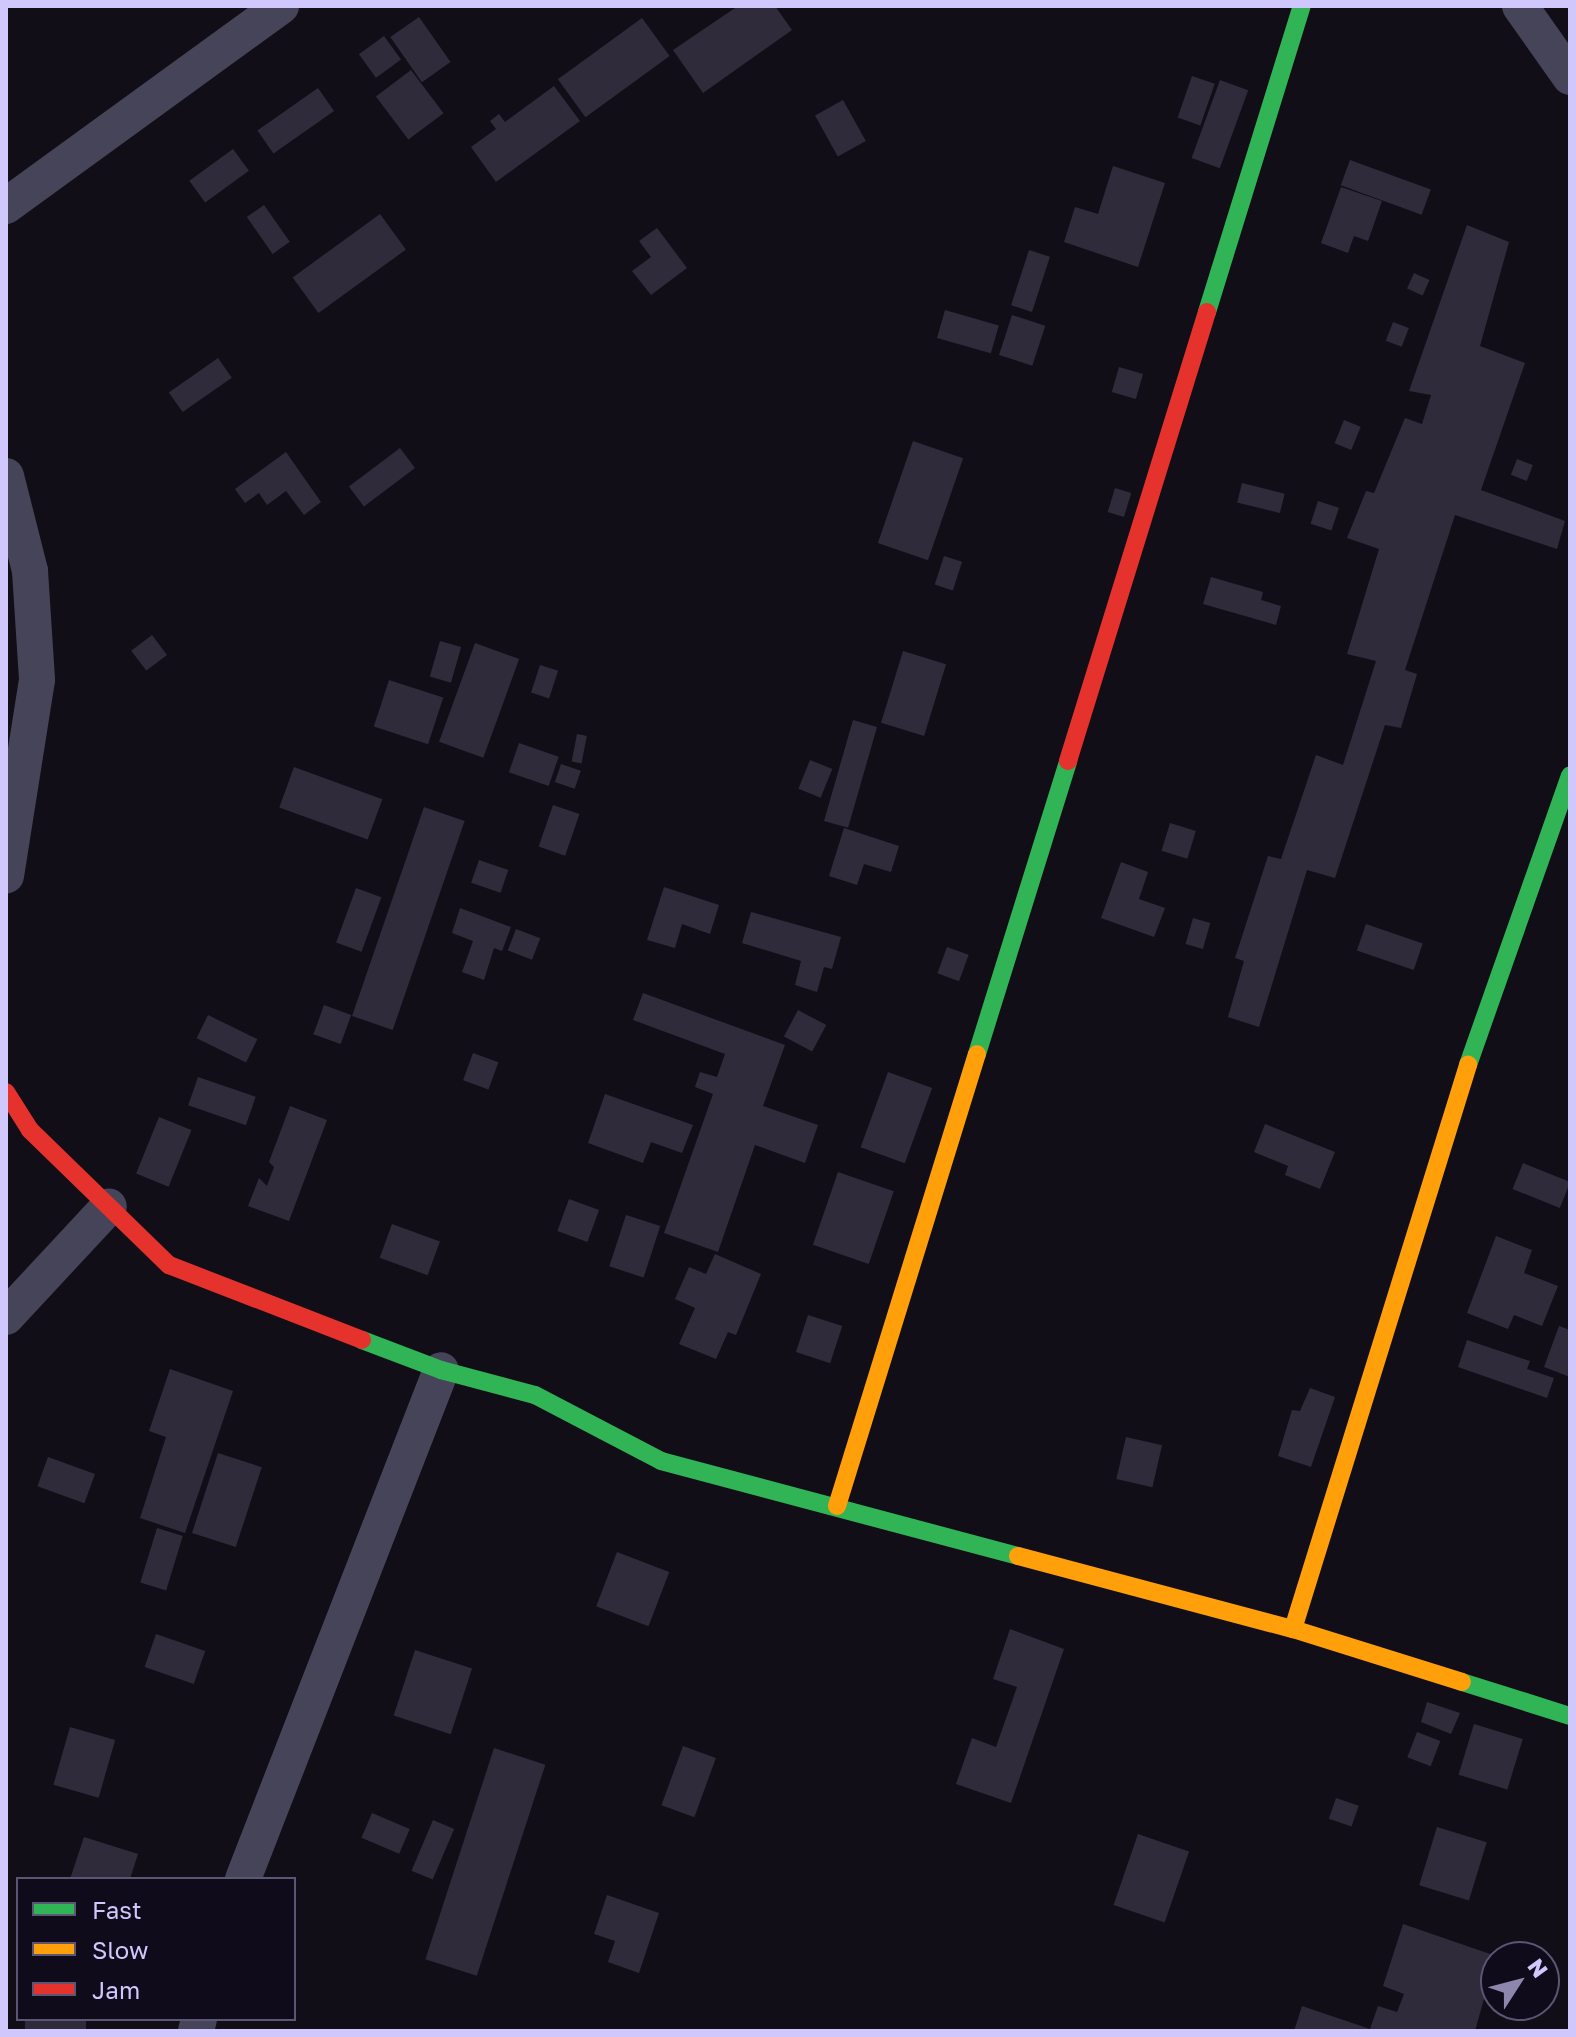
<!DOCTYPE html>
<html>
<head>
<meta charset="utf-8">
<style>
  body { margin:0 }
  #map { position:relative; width:1576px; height:2037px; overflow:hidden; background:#110e18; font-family:"Golos Text",sans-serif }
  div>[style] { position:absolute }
  .building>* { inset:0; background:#2f2b3b; transform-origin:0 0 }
  .street>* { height:36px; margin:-18px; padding:0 18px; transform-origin:18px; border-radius:18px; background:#464458 }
  .fast>* { height:18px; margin:-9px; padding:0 9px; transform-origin:9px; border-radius:9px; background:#30b455 }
  .slow>* { height:18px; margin:-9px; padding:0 9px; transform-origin:9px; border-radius:9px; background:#ff9f0a }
  .jam>* { height:18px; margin:-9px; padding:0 9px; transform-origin:9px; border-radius:9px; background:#e5322d }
  span { translate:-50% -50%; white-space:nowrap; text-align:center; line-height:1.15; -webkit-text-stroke:8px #0f0b1b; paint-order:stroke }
  .frame { position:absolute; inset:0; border:8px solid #d0c7fd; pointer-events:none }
  .legend { position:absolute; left:16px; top:1877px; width:280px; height:144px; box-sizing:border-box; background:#0f0b1b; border:2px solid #5c5675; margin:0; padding:10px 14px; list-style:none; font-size:24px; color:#d0c7fd }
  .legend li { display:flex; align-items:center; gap:16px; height:40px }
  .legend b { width:40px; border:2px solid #5c5675 }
  .north { position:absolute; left:1480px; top:1941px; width:80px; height:80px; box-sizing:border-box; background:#0f0b1b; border:2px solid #5c5675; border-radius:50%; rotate:54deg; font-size:22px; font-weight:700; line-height:32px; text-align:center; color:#d0c7fd }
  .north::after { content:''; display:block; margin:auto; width:28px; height:36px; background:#8d86ad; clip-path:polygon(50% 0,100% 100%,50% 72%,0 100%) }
</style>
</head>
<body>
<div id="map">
  <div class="building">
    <div style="clip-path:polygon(738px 6px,775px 6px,792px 30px,703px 93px,673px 50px)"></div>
    <div style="left:419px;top:17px;width:55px;height:35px;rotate:55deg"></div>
    <div style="left:642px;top:18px;width:47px;height:104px;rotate:54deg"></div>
    <div style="left:384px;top:36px;width:29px;height:31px;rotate:54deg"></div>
    <div style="left:411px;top:70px;width:54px;height:44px;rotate:53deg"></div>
    <div style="left:1192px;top:76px;width:24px;height:44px;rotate:19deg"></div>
    <div style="left:1220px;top:80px;width:30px;height:83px;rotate:20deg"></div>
    <div style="clip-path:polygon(554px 86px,580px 121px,496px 182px,471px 147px,496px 129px,490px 121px,499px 114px,505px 122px)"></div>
    <div style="left:318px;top:88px;width:28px;height:74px;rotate:55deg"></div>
    <div style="left:843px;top:100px;width:47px;height:32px;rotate:61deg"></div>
    <div style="left:233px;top:149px;width:27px;height:54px;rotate:54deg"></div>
    <div style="left:1350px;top:160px;width:86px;height:27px;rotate:20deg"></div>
    <div style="clip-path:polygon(1113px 166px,1165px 183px,1138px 267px,1064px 242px,1075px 207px,1098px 214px)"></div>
    <div style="clip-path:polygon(1341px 187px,1382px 201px,1368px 241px,1354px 236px,1348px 253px,1321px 243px)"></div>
    <div style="left:264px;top:205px;width:45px;height:21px;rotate:55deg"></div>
    <div style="left:380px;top:214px;width:44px;height:108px;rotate:54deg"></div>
    <div style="clip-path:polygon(1467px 225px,1509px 242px,1480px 346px,1525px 363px,1481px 490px,1565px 521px,1557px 549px,1455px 515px,1405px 670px,1417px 674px,1401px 728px,1385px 725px,1335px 878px,1307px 870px,1259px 1027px,1228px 1017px,1244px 961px,1235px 958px,1268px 856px,1281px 859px,1316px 755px,1343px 765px,1376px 661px,1347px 654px,1379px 549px,1347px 538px,1366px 491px,1374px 493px,1405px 418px,1422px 424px,1431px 395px,1409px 391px)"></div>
    <div style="clip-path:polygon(657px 228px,687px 268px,651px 295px,632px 271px,651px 257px,639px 241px)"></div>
    <div style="left:1029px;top:250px;width:22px;height:58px;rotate:18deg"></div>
    <div style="left:1414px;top:273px;width:17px;height:17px;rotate:24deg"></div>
    <div style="left:945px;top:310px;width:56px;height:29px;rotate:16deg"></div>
    <div style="left:1012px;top:315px;width:35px;height:42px;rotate:18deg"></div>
    <div style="left:1393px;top:322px;width:17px;height:20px;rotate:21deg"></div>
    <div style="left:218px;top:358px;width:24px;height:60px;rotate:55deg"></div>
    <div style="left:1119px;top:367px;width:25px;height:26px;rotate:16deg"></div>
    <div style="left:1344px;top:420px;width:18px;height:25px;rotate:22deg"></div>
    <div style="left:913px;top:441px;width:53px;height:108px;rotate:19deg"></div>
    <div style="left:400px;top:448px;width:25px;height:64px;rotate:53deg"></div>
    <div style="clip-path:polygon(286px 452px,321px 502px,304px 515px,286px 491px,267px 505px,259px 493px,245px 503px,235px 489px)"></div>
    <div style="left:1517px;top:459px;width:17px;height:17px;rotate:21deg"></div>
    <div style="left:1242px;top:483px;width:44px;height:20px;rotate:14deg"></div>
    <div style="left:1115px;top:488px;width:17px;height:25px;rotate:17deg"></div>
    <div style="left:1318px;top:501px;width:22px;height:24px;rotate:18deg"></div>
    <div style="left:944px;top:556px;width:19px;height:30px;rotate:18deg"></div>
    <div style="clip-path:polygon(1211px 577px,1263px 592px,1261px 600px,1281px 606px,1276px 625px,1203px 604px)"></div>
    <div style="left:152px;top:635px;width:25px;height:26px;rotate:53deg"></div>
    <div style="left:440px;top:641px;width:22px;height:37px;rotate:16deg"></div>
    <div style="left:475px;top:643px;width:47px;height:105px;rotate:20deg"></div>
    <div style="left:903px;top:651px;width:45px;height:75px;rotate:17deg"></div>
    <div style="left:540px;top:665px;width:19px;height:29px;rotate:18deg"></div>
    <div style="left:389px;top:680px;width:57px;height:49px;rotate:18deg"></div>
    <div style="left:853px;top:720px;width:25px;height:105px;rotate:16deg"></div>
    <div style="left:577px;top:734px;width:10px;height:28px;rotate:11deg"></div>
    <div style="left:519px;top:743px;width:42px;height:31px;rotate:19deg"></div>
    <div style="left:810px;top:760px;width:24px;height:31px;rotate:22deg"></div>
    <div style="left:561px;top:764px;width:21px;height:19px;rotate:19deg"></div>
    <div style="left:294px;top:767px;width:94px;height:43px;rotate:20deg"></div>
    <div style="left:553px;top:805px;width:28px;height:44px;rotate:19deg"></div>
    <div style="left:424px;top:807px;width:43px;height:221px;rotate:19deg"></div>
    <div style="left:1170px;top:823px;width:27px;height:29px;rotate:17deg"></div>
    <div style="clip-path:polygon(844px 828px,899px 846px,891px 872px,864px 864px,857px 885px,829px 876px)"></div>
    <div style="left:479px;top:860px;width:31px;height:24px;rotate:19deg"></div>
    <div style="clip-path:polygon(1121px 862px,1148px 872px,1139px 899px,1165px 908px,1154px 937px,1101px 918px)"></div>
    <div style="clip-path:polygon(664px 887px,719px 905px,710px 934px,682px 924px,675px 948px,647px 940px)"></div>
    <div style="left:356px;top:888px;width:27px;height:58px;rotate:20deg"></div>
    <div style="clip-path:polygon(460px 908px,511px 927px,502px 951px,494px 948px,484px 980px,462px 972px,473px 941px,452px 933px)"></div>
    <div style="clip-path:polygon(751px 912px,841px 937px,832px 969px,824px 967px,817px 992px,795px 985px,801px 961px,742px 943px)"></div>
    <div style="left:1193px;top:918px;width:18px;height:27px;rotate:16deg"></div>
    <div style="left:1366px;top:924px;width:60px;height:28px;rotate:19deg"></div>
    <div style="left:516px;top:929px;width:26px;height:23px;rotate:21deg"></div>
    <div style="left:947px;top:947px;width:23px;height:28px;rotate:20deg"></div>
    <div style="clip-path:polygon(643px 993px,785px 1045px,763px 1106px,818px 1125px,805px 1163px,755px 1145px,718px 1252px,664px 1233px,713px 1094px,695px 1087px,700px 1072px,717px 1077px,725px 1054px,633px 1020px)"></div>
    <div style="left:324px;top:1005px;width:29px;height:31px;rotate:20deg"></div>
    <div style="left:798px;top:1010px;width:32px;height:30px;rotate:28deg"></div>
    <div style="left:208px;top:1015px;width:55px;height:26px;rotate:26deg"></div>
    <div style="left:473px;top:1053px;width:27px;height:29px;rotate:20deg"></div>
    <div style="left:888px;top:1072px;width:47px;height:80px;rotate:20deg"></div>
    <div style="left:198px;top:1077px;width:61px;height:30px;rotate:19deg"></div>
    <div style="clip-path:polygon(605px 1094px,693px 1125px,682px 1153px,651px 1142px,643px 1163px,588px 1143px)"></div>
    <div style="clip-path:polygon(290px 1106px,327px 1120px,289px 1221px,248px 1206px,259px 1178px,267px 1186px,274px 1167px,269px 1162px)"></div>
    <div style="left:159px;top:1117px;width:35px;height:61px;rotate:22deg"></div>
    <div style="clip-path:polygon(1265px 1124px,1335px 1152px,1320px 1189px,1285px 1175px,1288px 1166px,1254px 1152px)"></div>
    <div style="left:1523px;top:1163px;width:51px;height:28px;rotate:22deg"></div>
    <div style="left:838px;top:1172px;width:59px;height:77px;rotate:19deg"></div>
    <div style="left:569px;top:1199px;width:32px;height:34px;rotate:20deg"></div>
    <div style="left:626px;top:1215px;width:36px;height:54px;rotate:18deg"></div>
    <div style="left:392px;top:1224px;width:51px;height:36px;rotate:20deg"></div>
    <div style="clip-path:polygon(1496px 1236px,1532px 1250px,1524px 1273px,1558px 1286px,1542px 1326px,1514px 1315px,1508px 1329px,1467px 1313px)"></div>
    <div style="clip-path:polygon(715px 1254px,761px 1274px,736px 1335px,728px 1332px,716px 1359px,679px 1344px,695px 1308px,675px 1299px,689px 1267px,706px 1274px)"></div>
    <div style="left:808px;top:1315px;width:36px;height:39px;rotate:18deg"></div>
    <div style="clip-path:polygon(1559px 1326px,1570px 1330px,1570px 1377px,1544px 1367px)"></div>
    <div style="clip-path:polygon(1467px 1340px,1530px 1361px,1527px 1369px,1554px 1378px,1547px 1398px,1458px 1367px)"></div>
    <div style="clip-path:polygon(170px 1369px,233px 1391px,185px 1533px,140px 1518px,166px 1437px,149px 1431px)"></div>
    <div style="clip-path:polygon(1310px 1388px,1335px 1397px,1311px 1467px,1278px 1456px,1292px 1410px,1300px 1411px)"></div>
    <div style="left:1126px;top:1437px;width:37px;height:43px;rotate:13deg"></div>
    <div style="left:218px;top:1453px;width:46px;height:84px;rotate:18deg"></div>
    <div style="left:48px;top:1457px;width:50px;height:31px;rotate:20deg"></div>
    <div style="left:157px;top:1528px;width:27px;height:57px;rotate:17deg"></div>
    <div style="left:617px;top:1552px;width:56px;height:58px;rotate:21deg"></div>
    <div style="clip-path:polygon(1010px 1629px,1064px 1649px,1011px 1803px,956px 1784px,972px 1738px,996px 1747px,1017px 1687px,993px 1679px)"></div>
    <div style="left:156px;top:1634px;width:52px;height:35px;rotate:19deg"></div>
    <div style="left:415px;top:1650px;width:60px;height:69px;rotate:18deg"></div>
    <div style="clip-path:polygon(1427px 1702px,1460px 1713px,1451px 1734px,1421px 1722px)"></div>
    <div style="left:1474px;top:1724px;width:51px;height:53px;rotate:17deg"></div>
    <div style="left:70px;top:1727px;width:47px;height:60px;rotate:16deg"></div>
    <div style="left:1417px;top:1732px;width:25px;height:27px;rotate:21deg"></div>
    <div style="left:683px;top:1746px;width:35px;height:63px;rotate:20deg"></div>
    <div style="left:494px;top:1748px;width:54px;height:222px;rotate:18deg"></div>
    <div style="left:1336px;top:1798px;width:24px;height:22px;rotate:19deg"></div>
    <div style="left:372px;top:1813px;width:41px;height:27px;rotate:23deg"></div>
    <div style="left:433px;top:1820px;width:23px;height:55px;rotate:23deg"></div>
    <div style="left:1437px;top:1827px;width:52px;height:61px;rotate:17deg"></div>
    <div style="left:1138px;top:1834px;width:54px;height:75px;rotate:19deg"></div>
    <div style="clip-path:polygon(84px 1837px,138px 1854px,130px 1879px,70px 1879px)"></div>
    <div style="clip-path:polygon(607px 1895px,659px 1913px,639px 1973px,608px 1962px,615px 1941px,594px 1934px)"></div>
    <div style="clip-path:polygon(1403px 1924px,1496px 1956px,1475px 2031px,1294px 2031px,1302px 2006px,1370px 2029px,1378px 2006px,1397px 2012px,1404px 1994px,1383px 1986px)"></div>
    <div style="left:25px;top:2019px;width:61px;height:13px"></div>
  </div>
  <div class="street">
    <div style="left:1520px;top:6px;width:87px;rotate:54.8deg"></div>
    <div style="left:6px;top:206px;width:340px;rotate:-36deg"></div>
    <div style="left:6px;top:476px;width:98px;rotate:75.8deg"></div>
    <div style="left:30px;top:571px;width:109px;rotate:86.3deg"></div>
    <div style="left:37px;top:680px;width:198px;rotate:99deg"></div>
    <div style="left:6px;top:1317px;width:151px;rotate:-47.1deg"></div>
    <div style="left:243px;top:1879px;width:546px;rotate:-68.74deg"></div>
    <div style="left:196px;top:2031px;width:12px;rotate:-76deg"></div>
  </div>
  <div class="fast">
    <div style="left:1207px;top:312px;width:320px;rotate:-72.8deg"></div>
    <div style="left:977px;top:1054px;width:307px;rotate:-72.7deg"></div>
    <div style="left:1468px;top:1065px;width:307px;rotate:-70.6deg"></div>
    <div style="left:362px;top:1340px;width:85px;rotate:20.8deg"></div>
    <div style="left:441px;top:1370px;width:97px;rotate:14.9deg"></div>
    <div style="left:535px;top:1395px;width:142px;rotate:27.6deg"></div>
    <div style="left:661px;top:1461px;width:369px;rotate:14.9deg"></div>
    <div style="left:1462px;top:1682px;width:113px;rotate:17.5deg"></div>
  </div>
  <div class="slow">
    <div style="left:837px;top:1506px;width:473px;rotate:-72.8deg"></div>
    <div style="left:1018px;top:1556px;width:285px;rotate:14.9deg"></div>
    <div style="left:1293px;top:1629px;width:177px;rotate:17.4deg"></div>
    <div style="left:1293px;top:1629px;width:591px;rotate:-72.76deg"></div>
  </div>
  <div class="jam">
    <div style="left:1068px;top:761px;width:470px;rotate:-72.8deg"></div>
    <div style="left:6px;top:1092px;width:45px;rotate:57.7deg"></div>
    <div style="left:30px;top:1130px;width:194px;rotate:44.2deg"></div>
    <div style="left:169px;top:1265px;width:207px;rotate:21.2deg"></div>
  </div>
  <div class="frame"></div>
  <ul class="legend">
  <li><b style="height:10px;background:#30b455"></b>Fast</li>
  <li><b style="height:10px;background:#ff9f0a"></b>Slow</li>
  <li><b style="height:10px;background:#e5322d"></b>Jam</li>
  </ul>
  <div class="north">N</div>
</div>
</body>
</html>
